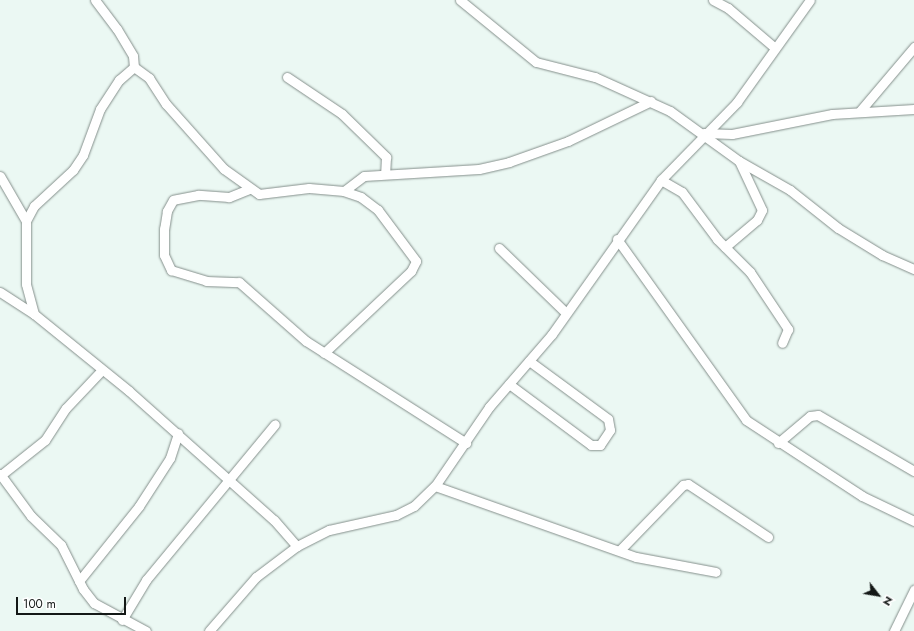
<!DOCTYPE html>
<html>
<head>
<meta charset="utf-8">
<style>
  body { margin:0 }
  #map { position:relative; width:914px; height:631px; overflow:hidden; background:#ebf8f3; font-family:Jost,sans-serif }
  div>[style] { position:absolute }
  .roads { filter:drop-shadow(0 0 1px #848f8b) drop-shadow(0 0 1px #848f8b) }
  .minor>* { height:9px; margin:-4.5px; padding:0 4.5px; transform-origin:4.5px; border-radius:4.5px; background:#fff }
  span { translate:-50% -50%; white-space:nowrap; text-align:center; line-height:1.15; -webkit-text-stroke:3px #fff; paint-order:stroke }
  .north { position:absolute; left:858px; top:575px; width:40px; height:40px; -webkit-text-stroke:3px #fff; paint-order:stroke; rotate:121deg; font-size:11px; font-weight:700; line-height:16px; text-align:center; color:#131816 }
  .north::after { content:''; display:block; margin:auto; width:14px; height:18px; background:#131816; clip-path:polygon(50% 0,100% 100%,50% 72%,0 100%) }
  .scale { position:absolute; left:16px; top:597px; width:110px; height:18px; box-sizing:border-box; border:2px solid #131816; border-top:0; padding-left:5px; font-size:12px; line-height:14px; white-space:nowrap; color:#131816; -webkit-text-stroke:3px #fff; paint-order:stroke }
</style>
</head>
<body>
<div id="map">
  <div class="roads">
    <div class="minor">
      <div style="left:95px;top:0;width:36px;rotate:53deg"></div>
      <div style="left:117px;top:29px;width:31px;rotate:59deg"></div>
      <div style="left:133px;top:56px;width:11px;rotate:85deg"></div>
      <div style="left:134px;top:67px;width:19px;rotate:36deg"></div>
      <div style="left:149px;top:78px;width:31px;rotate:57deg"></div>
      <div style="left:166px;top:104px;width:87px;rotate:48.3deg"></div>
      <div style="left:224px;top:169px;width:43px;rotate:35.5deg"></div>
      <div style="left:259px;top:194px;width:50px;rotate:-6.8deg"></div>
      <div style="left:309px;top:188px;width:35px;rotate:5deg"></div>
      <div style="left:344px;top:191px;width:25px;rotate:-37deg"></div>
      <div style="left:364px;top:176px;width:115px;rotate:-3.5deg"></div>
      <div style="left:479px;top:169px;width:31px;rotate:-13deg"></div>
      <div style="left:509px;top:162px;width:63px;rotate:-19.6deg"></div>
      <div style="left:568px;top:141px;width:92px;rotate:-25.7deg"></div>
      <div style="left:460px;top:0;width:98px;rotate:39.2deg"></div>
      <div style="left:536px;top:62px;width:61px;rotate:14.3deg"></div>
      <div style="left:595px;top:77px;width:82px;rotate:24.4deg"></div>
      <div style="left:670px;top:111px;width:85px;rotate:35.9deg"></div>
      <div style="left:739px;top:161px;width:59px;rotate:29.6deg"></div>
      <div style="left:790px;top:190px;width:61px;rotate:38.4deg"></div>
      <div style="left:838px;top:228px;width:52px;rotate:31.5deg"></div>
      <div style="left:882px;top:255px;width:35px;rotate:24deg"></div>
      <div style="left:713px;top:0;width:17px;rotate:28deg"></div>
      <div style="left:728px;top:8px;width:60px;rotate:40.3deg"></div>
      <div style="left:287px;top:77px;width:66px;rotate:33.9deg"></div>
      <div style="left:342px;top:114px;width:62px;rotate:44.3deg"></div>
      <div style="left:386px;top:157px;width:17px;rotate:93deg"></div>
      <div style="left:860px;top:111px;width:84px;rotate:-49.8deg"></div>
      <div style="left:704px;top:133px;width:28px;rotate:2deg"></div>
      <div style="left:732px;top:134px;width:102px;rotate:-11.3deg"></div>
      <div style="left:832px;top:114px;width:82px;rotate:-3.5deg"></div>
      <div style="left:0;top:176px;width:52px;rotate:60deg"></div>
      <div style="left:661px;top:180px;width:24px;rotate:30deg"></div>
      <div style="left:682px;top:192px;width:59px;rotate:53.3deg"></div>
      <div style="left:717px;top:239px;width:47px;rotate:45deg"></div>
      <div style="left:750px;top:272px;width:69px;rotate:56.3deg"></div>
      <div style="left:788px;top:329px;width:15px;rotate:113deg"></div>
      <div style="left:249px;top:189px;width:22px;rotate:158deg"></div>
      <div style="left:229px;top:197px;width:31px;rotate:-176deg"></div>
      <div style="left:198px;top:195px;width:25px;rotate:169deg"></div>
      <div style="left:173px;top:200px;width:13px;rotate:119deg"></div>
      <div style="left:167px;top:211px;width:18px;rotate:99deg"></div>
      <div style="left:164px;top:229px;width:26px;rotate:90deg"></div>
      <div style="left:164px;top:255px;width:17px;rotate:65deg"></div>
      <div style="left:171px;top:270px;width:37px;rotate:17deg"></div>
      <div style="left:206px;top:281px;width:33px;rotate:2deg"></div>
      <div style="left:239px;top:282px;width:89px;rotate:41.4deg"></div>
      <div style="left:306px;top:341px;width:190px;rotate:32.5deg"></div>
      <div style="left:617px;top:239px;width:222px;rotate:54.5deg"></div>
      <div style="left:746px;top:420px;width:139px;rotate:33.2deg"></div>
      <div style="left:862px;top:496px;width:58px;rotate:25.7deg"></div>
      <div style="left:725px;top:247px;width:42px;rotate:-40.2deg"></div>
      <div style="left:757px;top:220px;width:11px;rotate:-63deg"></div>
      <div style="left:762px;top:210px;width:54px;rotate:-115.1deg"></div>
      <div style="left:499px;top:248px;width:93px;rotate:44.1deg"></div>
      <div style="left:0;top:292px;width:40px;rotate:32.9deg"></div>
      <div style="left:34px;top:314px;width:122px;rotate:39deg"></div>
      <div style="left:129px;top:391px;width:194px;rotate:41.7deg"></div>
      <div style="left:274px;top:520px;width:35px;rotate:49deg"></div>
      <div style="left:34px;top:314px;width:31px;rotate:-105deg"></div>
      <div style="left:26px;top:284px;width:63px;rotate:-90deg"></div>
      <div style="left:26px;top:221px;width:17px;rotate:-62deg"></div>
      <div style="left:34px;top:206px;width:53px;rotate:-42.7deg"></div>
      <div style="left:73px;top:170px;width:18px;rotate:-56deg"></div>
      <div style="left:83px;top:155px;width:49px;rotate:-69.7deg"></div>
      <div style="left:100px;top:109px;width:35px;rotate:-57deg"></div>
      <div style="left:119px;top:80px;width:20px;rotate:-41deg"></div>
      <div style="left:324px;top:353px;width:120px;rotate:-43.3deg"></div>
      <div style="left:411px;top:271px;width:11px;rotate:-63deg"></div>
      <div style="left:416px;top:261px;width:64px;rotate:-126.7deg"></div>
      <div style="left:378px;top:210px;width:21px;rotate:-143deg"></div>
      <div style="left:361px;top:197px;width:18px;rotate:-161deg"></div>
      <div style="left:509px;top:384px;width:102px;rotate:36.6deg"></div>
      <div style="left:591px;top:445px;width:9px"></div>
      <div style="left:600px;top:445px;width:18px;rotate:-56deg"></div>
      <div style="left:610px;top:430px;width:11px;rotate:-100deg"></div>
      <div style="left:608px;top:419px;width:98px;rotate:-143.7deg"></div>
      <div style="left:778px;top:443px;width:42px;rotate:-40.2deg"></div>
      <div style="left:810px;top:416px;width:8px;rotate:-7deg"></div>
      <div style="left:818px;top:415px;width:111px;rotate:30.3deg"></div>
      <div style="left:0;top:474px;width:52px;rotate:53.6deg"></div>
      <div style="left:31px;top:516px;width:42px;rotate:44deg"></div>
      <div style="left:61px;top:545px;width:49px;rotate:63.4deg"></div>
      <div style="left:83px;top:589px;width:18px;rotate:52deg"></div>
      <div style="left:94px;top:603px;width:59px;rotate:28.3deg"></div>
      <div style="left:1px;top:475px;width:56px;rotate:-38.5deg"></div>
      <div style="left:45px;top:440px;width:38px;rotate:-57deg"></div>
      <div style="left:66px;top:408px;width:51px;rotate:-46.6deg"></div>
      <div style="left:435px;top:486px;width:213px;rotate:19.5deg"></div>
      <div style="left:636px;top:557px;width:81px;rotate:10.6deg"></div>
      <div style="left:620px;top:550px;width:91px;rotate:-45.9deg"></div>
      <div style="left:683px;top:485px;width:5px;rotate:-11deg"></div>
      <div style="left:688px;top:484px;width:96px;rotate:33.5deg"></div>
      <div style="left:79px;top:581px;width:96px;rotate:-51.3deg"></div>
      <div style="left:139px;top:506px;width:57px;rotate:-57.1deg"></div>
      <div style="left:170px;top:458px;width:26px;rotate:-72deg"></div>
      <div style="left:122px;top:620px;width:47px;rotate:-59deg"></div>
      <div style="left:146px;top:580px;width:202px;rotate:-50.4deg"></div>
      <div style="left:209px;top:631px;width:72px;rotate:-49deg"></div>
      <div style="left:256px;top:577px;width:51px;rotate:-37.1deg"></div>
      <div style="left:297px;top:546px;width:36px;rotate:-27deg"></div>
      <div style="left:329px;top:530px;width:69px;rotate:-12.6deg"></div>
      <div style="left:396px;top:515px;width:20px;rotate:-27deg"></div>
      <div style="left:414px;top:506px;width:29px;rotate:-44deg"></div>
      <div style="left:435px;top:486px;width:96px;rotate:-55.6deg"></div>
      <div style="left:489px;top:407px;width:96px;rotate:-49.2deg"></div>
      <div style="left:552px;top:334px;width:189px;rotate:-54.7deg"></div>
      <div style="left:661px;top:180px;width:109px;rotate:-45.7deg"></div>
      <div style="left:737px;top:102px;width:125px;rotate:-54.4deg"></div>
      <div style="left:894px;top:631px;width:46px;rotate:-64deg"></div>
    </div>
  </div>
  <div class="north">N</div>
  <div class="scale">100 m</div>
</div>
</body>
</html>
